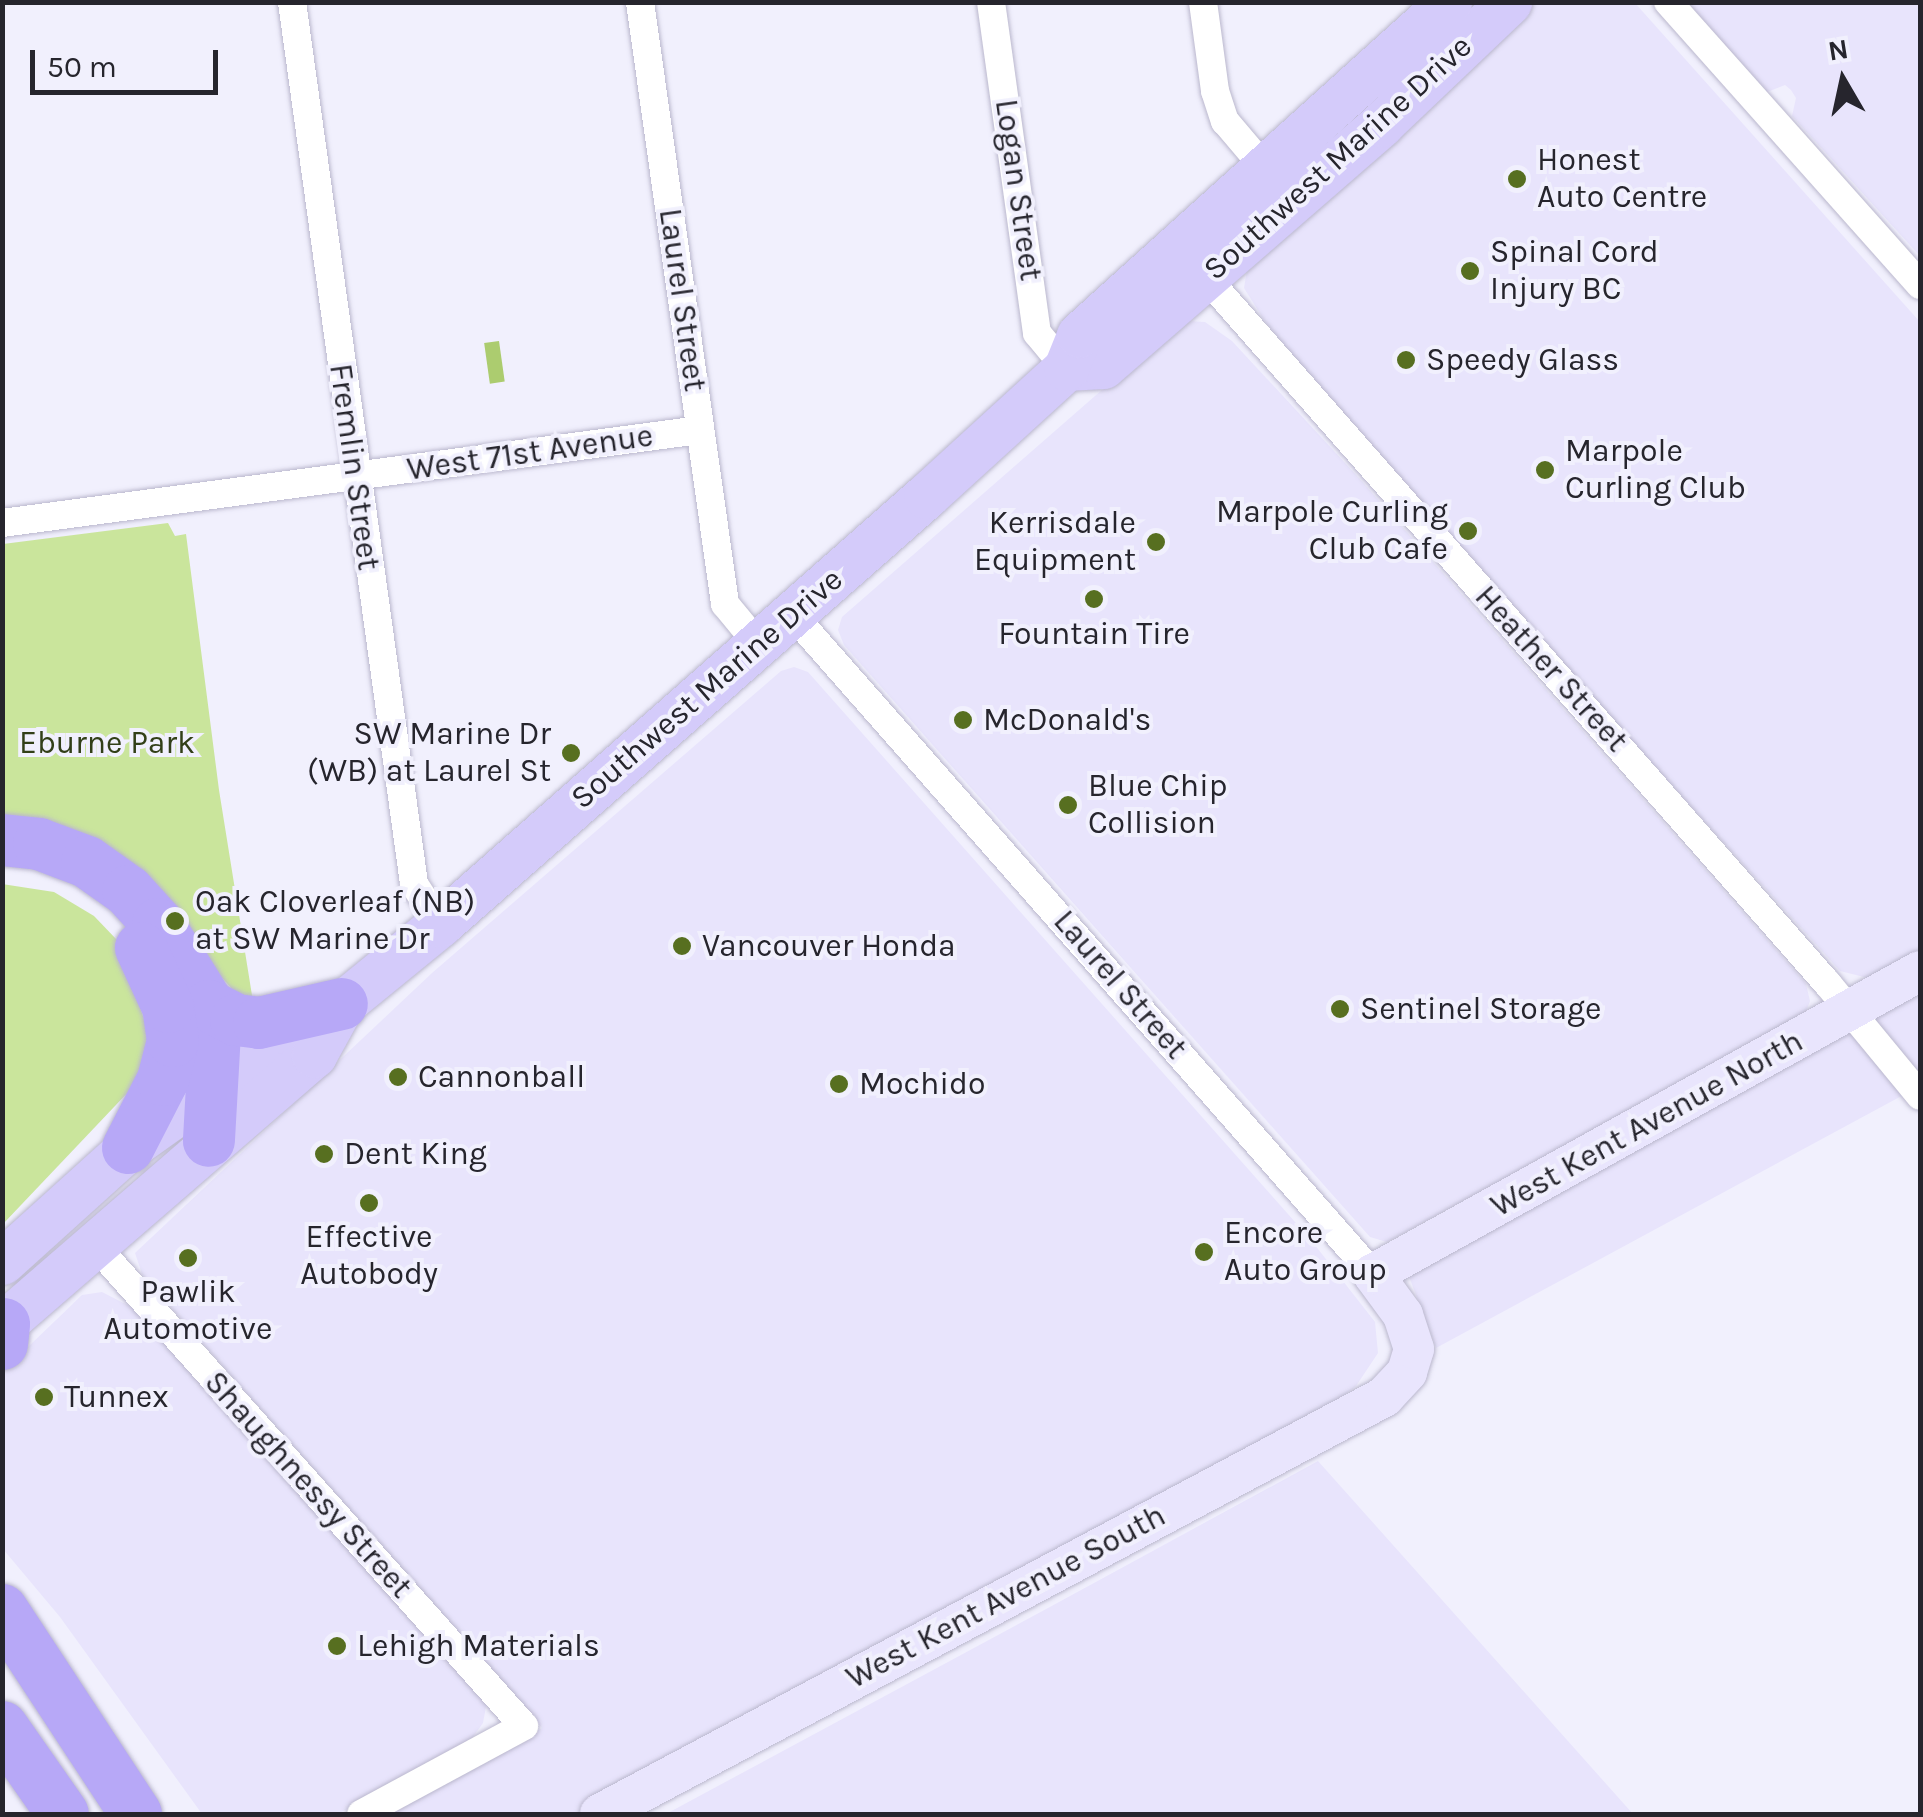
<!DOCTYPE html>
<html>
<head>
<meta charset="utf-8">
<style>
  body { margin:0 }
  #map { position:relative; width:1923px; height:1817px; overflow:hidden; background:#f1f0fd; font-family:Karla,sans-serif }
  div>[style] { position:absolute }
  .built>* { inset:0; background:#e8e4fc }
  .green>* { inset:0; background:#cae59c }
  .water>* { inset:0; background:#accc6f; transform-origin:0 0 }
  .roads { filter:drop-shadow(0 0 2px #bab7cd) drop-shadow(0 0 2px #bab7cd) }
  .street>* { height:28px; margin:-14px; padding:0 14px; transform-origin:14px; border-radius:14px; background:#fff }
  .secondary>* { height:40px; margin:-20px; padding:0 20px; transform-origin:20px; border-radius:20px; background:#e9e5fd }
  .primary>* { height:45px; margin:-22.5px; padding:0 22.5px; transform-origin:22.5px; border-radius:22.5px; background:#d4cbfa }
  .highway>* { height:52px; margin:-26px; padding:0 26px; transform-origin:26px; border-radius:26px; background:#b7a8f7 }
  .dots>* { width:28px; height:28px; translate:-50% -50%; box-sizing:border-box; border:5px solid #f1f0fd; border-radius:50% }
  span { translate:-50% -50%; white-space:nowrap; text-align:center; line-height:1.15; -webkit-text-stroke:8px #f1f0fd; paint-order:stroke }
  .street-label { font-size:32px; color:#26252d }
  .poi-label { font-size:32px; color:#26252d }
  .left { translate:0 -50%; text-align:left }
  .right { translate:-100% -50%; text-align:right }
  .park-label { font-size:32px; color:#323f18 }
  .frame { position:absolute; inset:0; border:5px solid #26252d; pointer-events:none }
  .north { position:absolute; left:1793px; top:30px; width:100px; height:100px; -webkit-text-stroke:8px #f1f0fd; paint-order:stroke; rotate:351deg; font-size:28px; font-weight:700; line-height:40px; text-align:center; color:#26252d }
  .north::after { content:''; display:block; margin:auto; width:35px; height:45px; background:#26252d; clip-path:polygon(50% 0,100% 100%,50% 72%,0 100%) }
  .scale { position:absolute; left:30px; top:50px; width:188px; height:45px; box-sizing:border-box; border:5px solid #26252d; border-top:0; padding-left:12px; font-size:30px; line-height:35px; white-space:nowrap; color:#26252d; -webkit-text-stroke:8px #f1f0fd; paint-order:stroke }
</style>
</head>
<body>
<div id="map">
  <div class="built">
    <div style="clip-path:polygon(1535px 3px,1635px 3px,1920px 322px,1920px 951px,1868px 978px,1840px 971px,1379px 461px,1264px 320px,1244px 288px,1247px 269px)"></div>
    <div style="clip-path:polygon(1689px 3px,1920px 3px,1920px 256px,1792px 116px,1796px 98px,1791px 90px,1785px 85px,1767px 92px,1756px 88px)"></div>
    <div style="clip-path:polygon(1188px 321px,1205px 322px,1232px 341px,1359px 478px,1806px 984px,1810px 1001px,1804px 1017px,1387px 1242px,1370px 1237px,844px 645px,838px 630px,842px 617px,1174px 327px)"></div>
    <div style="clip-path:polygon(794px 667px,808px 672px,1311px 1240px,1375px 1322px,1378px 1353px,1356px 1386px,1320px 1415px,578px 1814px,387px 1814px,542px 1728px,142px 1274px,135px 1253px,432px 973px,781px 671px)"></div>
    <div style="clip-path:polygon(1920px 988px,1920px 1086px,1436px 1348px,1408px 1274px)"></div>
    <div style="clip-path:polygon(102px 1292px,137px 1310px,487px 1701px,483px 1723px,470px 1741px,338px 1814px,202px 1814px,60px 1617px,3px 1549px,3px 1371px,82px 1295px)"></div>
    <div style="clip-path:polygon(1318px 1461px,1633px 1814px,666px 1814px,1048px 1608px)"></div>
  </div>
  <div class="green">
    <div style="clip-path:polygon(168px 523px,175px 536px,186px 534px,219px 790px,255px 1014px,172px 923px,3px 829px,3px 544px)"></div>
    <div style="clip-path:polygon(2px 884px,54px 892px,94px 916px,117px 940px,148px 1031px,144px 1068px,133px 1087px,3px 1224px)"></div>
  </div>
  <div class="water">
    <div style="left:499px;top:341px;width:41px;height:15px;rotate:82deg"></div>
  </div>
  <div class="roads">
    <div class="street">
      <div style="left:292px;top:2px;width:890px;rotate:82.12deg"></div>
      <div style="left:414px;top:884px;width:48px;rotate:57deg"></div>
      <div style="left:640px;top:2px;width:608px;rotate:81.96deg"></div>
      <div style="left:725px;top:604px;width:52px;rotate:50.5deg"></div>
      <div style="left:991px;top:2px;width:334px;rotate:82.1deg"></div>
      <div style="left:1037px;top:333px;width:45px;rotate:50.4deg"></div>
      <div style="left:1203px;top:2px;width:90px;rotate:82.3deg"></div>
      <div style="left:1215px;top:91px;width:32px;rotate:72deg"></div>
      <div style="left:1225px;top:121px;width:60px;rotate:49.7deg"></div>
      <div style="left:1668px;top:2px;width:379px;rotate:48.3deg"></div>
      <div style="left:1195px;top:265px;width:957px;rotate:48.65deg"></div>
      <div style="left:1827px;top:983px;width:146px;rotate:50.5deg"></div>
      <div style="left:2px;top:523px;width:704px;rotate:-7.59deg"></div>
      <div style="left:792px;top:614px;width:879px;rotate:48.64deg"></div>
      <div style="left:93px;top:1243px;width:647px;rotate:48.26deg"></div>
      <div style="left:524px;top:1726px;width:185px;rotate:151.6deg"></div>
    </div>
    <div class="secondary">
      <div style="left:600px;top:1814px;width:888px;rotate:-28.01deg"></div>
      <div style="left:1384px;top:1397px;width:34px;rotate:-47deg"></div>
      <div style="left:1407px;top:1372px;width:24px;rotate:-73deg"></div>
      <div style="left:1414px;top:1349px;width:36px;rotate:-108deg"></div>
      <div style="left:1403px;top:1315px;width:51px;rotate:-126.2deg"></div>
      <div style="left:1373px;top:1274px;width:625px;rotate:-28.98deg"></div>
    </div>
    <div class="primary">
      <div style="left:1066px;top:368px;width:37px;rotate:-3deg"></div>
      <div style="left:1103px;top:366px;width:369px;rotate:-41deg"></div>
      <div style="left:1381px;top:124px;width:177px;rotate:-43.6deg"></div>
      <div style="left:2px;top:1262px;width:170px;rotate:-42.1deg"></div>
      <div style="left:128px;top:1148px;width:198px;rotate:-35.5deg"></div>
      <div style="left:289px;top:1033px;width:60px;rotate:-28.7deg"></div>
      <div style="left:342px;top:1004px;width:127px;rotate:-39.2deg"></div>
      <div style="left:440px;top:924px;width:648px;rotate:-41.37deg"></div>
      <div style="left:926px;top:496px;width:190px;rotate:-42.4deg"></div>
      <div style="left:1066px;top:368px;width:35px;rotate:-68deg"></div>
      <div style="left:1079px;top:335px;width:498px;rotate:-42deg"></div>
      <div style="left:2px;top:1325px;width:413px;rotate:-40.9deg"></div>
      <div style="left:314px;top:1055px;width:58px;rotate:-61.2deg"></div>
    </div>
    <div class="highway">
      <div style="left:2px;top:840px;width:37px;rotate:6deg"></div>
      <div style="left:39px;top:844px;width:51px;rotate:20.6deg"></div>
      <div style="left:87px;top:862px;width:50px;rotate:35.3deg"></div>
      <div style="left:128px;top:891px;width:45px;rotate:47.7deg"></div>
      <div style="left:158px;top:924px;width:97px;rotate:58.1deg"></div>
      <div style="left:209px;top:1006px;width:27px;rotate:77deg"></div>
      <div style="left:215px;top:1032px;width:109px;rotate:93.2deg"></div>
      <div style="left:209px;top:1006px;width:30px;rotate:27deg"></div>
      <div style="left:236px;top:1020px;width:23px;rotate:7deg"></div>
      <div style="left:259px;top:1023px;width:85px;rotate:-12.9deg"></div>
      <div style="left:128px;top:1148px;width:76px;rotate:-62.8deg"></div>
      <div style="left:163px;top:1080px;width:40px;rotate:-75.6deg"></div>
      <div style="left:173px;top:1041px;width:34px;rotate:-98deg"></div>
      <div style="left:168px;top:1007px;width:65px;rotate:-114.6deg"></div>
      <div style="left:2px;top:1344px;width:20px;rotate:-84deg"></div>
      <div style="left:2px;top:1610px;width:244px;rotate:56.7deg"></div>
      <div style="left:2px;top:1727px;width:106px;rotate:55deg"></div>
    </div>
  </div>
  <div class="dots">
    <div style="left:1517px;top:179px;background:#576f20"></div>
    <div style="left:1470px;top:271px;background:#576f20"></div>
    <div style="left:1406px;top:360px;background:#576f20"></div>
    <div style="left:1545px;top:470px;background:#576f20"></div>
    <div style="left:1468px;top:531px;background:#576f20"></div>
    <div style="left:1156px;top:542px;background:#576f20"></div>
    <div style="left:1094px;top:599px;background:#576f20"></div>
    <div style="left:963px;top:720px;background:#576f20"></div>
    <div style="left:571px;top:753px;background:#576f20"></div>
    <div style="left:1068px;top:805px;background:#576f20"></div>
    <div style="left:175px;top:921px;background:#576f20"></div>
    <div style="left:682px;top:946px;background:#576f20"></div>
    <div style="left:1340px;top:1009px;background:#576f20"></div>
    <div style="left:398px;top:1077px;background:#576f20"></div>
    <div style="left:839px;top:1084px;background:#576f20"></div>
    <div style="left:324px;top:1154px;background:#576f20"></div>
    <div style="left:369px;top:1203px;background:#576f20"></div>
    <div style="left:1204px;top:1252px;background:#576f20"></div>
    <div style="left:188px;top:1258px;background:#576f20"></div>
    <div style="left:44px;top:1397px;background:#576f20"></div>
    <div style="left:337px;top:1646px;background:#576f20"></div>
  </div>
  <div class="street-label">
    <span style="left:1338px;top:158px;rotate:-42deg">Southwest Marine Drive</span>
    <span style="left:1018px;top:190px;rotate:82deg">Logan Street</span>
    <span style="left:682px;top:300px;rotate:82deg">Laurel Street</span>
    <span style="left:530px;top:453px;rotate:-8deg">West 71st Avenue</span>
    <span style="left:354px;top:467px;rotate:82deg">Fremlin Street</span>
    <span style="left:1551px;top:669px;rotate:48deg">Heather Street</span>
    <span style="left:707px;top:689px;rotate:-41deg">Southwest Marine Drive</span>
    <span style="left:1120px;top:985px;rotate:49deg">Laurel Street</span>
    <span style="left:1647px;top:1124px;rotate:-29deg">West Kent Avenue North</span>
    <span style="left:308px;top:1485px;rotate:48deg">Shaughnessy Street</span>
    <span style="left:1006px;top:1597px;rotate:-28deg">West Kent Avenue South</span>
  </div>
  <div class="poi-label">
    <span class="left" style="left:1537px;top:179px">Honest<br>Auto Centre</span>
    <span class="left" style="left:1490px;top:271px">Spinal Cord<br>Injury BC</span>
    <span class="left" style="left:1426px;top:360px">Speedy Glass</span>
    <span class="left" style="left:1565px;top:470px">Marpole<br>Curling Club</span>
    <span class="right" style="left:1448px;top:531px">Marpole Curling<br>Club Cafe</span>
    <span class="right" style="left:1136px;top:542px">Kerrisdale<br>Equipment</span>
    <span style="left:1094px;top:634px">Fountain Tire</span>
    <span class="left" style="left:983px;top:720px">McDonald's</span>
    <span class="right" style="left:551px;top:753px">SW Marine Dr<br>(WB) at Laurel St</span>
    <span class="left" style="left:1088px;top:805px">Blue Chip<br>Collision</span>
    <span class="left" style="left:195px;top:921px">Oak Cloverleaf (NB)<br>at SW Marine Dr</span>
    <span class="left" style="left:702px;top:946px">Vancouver Honda</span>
    <span class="left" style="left:1360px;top:1009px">Sentinel Storage</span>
    <span class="left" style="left:418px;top:1077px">Cannonball</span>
    <span class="left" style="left:859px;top:1084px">Mochido</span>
    <span class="left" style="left:344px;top:1154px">Dent King</span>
    <span class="left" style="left:1224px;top:1252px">Encore<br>Auto Group</span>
    <span style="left:369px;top:1256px">Effective<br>Autobody</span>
    <span style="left:188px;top:1311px">Pawlik<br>Automotive</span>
    <span class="left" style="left:64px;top:1397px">Tunnex</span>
    <span class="left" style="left:357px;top:1646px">Lehigh Materials</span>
  </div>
  <div class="park-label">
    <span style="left:107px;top:743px">Eburne Park</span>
  </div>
  <div class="frame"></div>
  <div class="north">N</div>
  <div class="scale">50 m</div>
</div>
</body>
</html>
